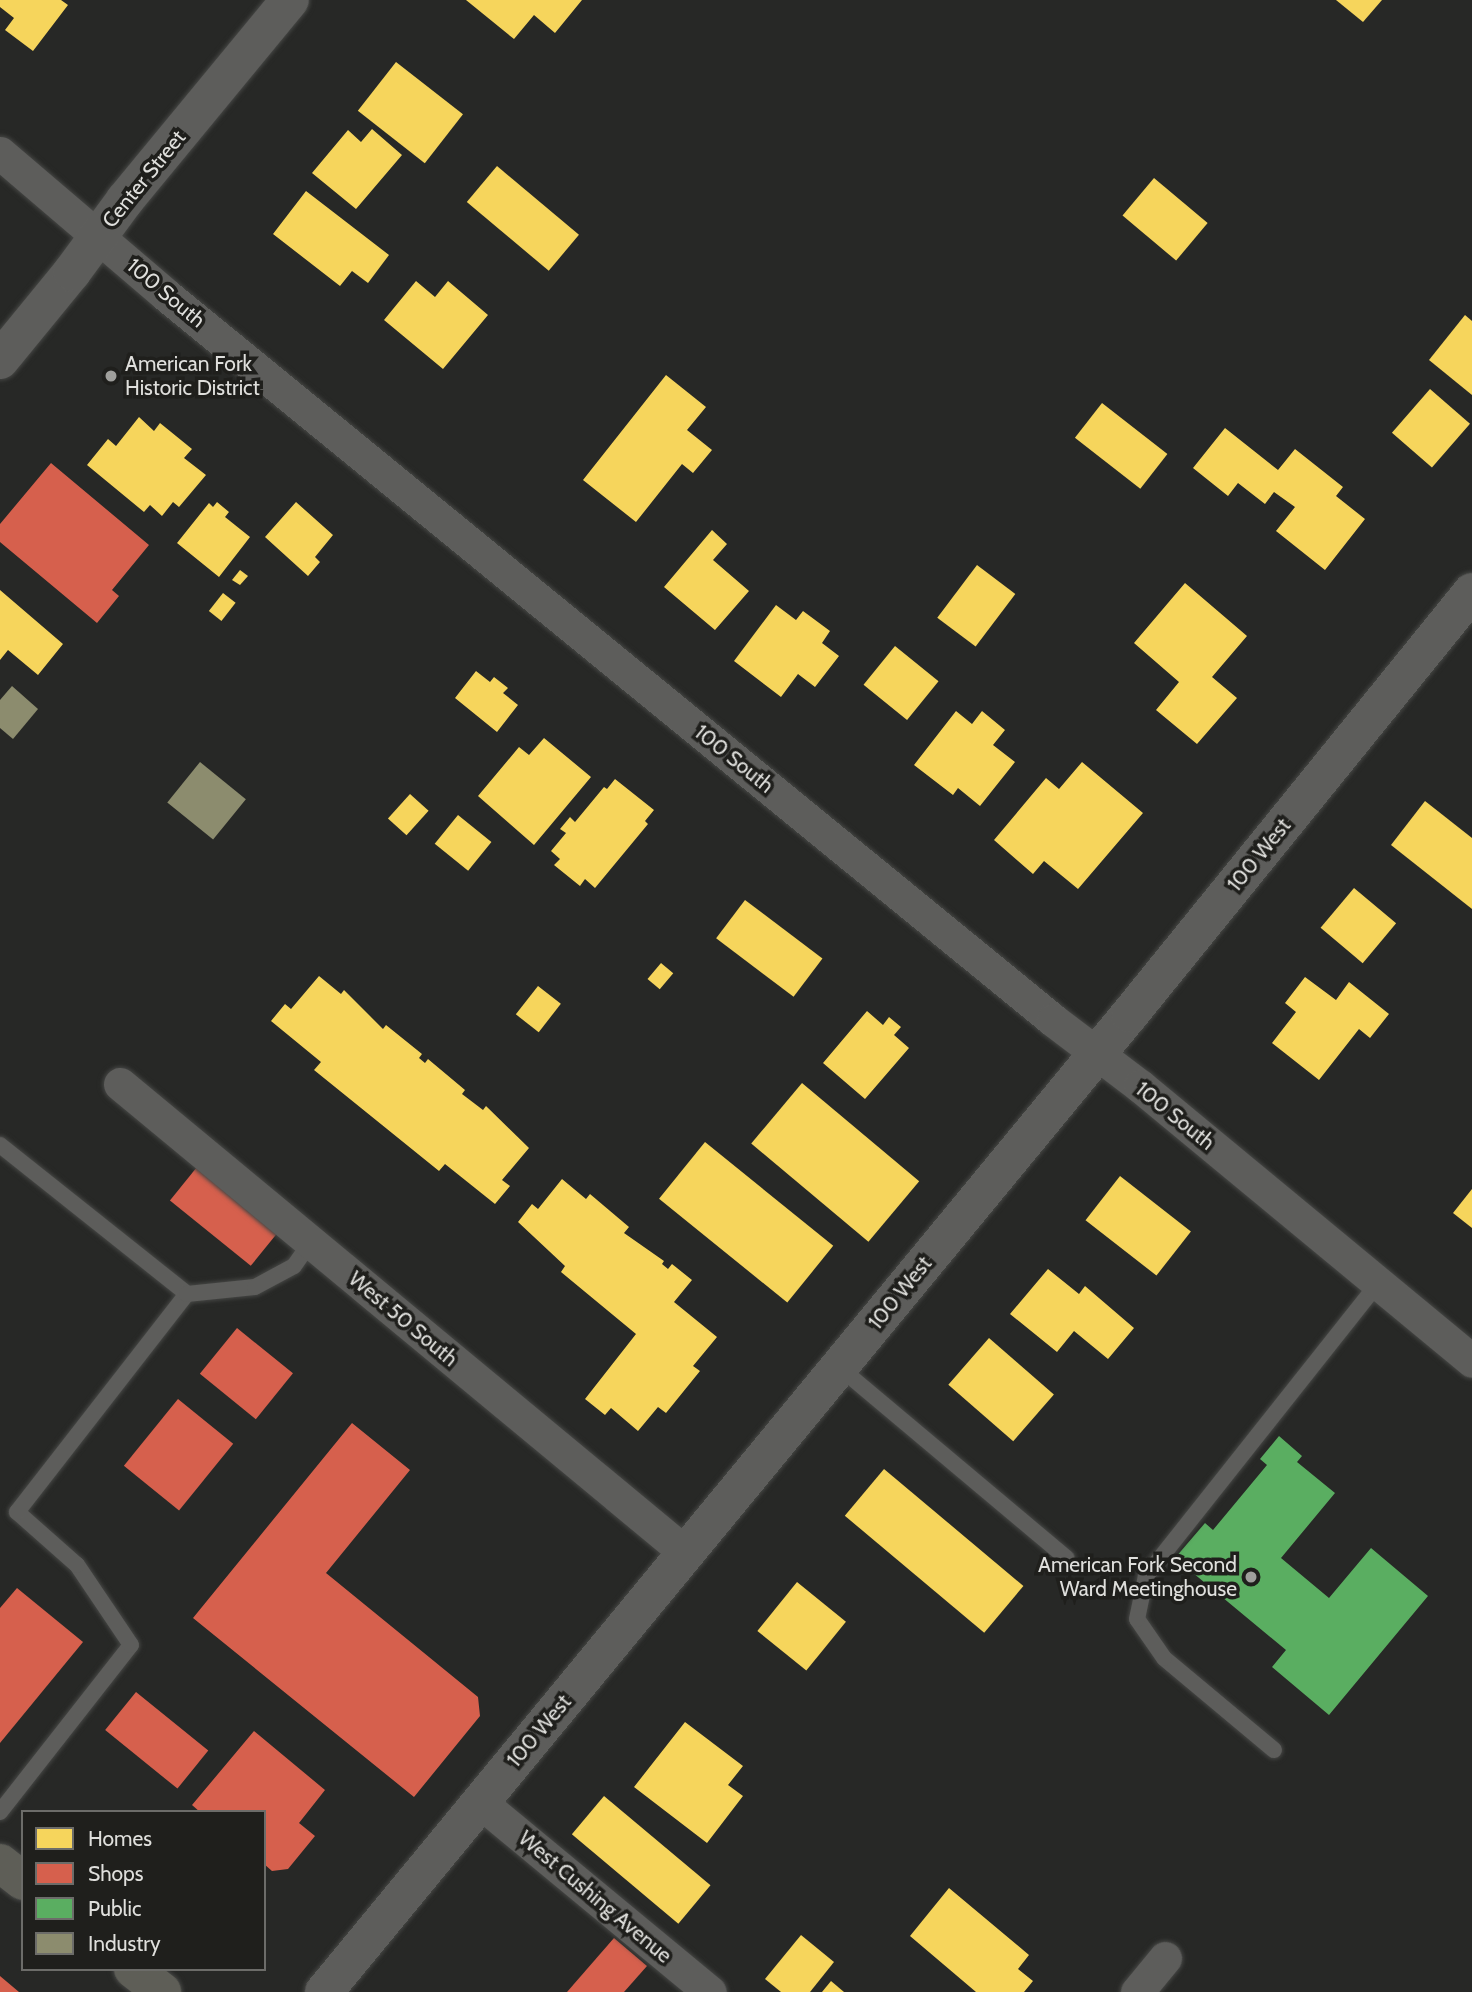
<!DOCTYPE html>
<html>
<head>
<meta charset="utf-8">
<style>
  body { margin:0 }
  #map { position:relative; width:1472px; height:1992px; overflow:hidden; background:#272826; font-family:Cabin,sans-serif }
  div>[style] { position:absolute }
  .homes>* { inset:0; background:#f6d55c; transform-origin:0 0 }
  .shops>* { inset:0; background:#d6604d; transform-origin:0 0 }
  .public>* { inset:0; background:#5aae61 }
  .industry>* { inset:0; background:#8c8c6e; transform-origin:0 0 }
  .roads { filter:drop-shadow(0 0 2px #454644) drop-shadow(0 0 2px #454644) }
  .service>* { height:16px; margin:-8px; padding:0 8px; transform-origin:8px; border-radius:8px; background:#5d5d5b }
  .minor>* { height:33px; margin:-16.5px; padding:0 16.5px; transform-origin:16.5px; border-radius:16.5px; background:#5d5d5b }
  .tertiary>* { height:38px; margin:-19px; padding:0 19px; transform-origin:19px; border-radius:19px; background:#5d5d5b }
  .primary>* { height:38px; margin:-19px; padding:0 19px; transform-origin:19px; border-radius:19px; background:#5e5e57 }
  .dots>* { width:19px; height:19px; translate:-50% -50%; box-sizing:border-box; border:4px solid #1f1f1c; border-radius:50% }
  span { translate:-50% -50%; white-space:nowrap; text-align:center; line-height:1.15; -webkit-text-stroke:7px #1f1f1c; paint-order:stroke }
  .street-label { font-size:21px; color:#dfdfdc }
  .poi-label { font-size:21px; color:#dfdfdc }
  .left { translate:0 -50%; text-align:left }
  .right { translate:-100% -50%; text-align:right }
  .legend { position:absolute; left:21px; top:1810px; width:245px; height:161px; box-sizing:border-box; background:#1f1f1c; border:2px solid #6c6c69; margin:0; padding:9px 12px; list-style:none; font-size:21px; color:#dfdfdc }
  .legend li { display:flex; align-items:center; gap:14px; height:35px }
  .legend b { width:35px; border:2px solid #6c6c69 }
</style>
</head>
<body>
<div id="map">
  <div class="homes">
    <div style="clip-path:polygon(0 0,61px 0,68px 5px,33px 51px,5px 30px,14px 18px,0 7px)"></div>
    <div style="clip-path:polygon(466px 0,582px 0,555px 33px,534px 15px,514px 39px)"></div>
    <div style="clip-path:polygon(1336px 0,1382px 0,1363px 22px)"></div>
    <div style="left:396px;top:62px;width:85px;height:62px;rotate:38deg"></div>
    <div style="clip-path:polygon(372px 129px,402px 155px,356px 209px,312px 173px,348px 130px,361px 142px)"></div>
    <div style="left:497px;top:166px;width:107px;height:47px;rotate:40deg"></div>
    <div style="left:1154px;top:178px;width:70px;height:49px;rotate:40deg"></div>
    <div style="clip-path:polygon(306px 191px,389px 255px,368px 283px,352px 271px,340px 286px,273px 234px)"></div>
    <div style="clip-path:polygon(416px 281px,435px 297px,448px 281px,488px 315px,443px 369px,384px 320px)"></div>
    <div style="clip-path:polygon(1465px 315px,1472px 321px,1472px 395px,1429px 360px)"></div>
    <div style="clip-path:polygon(666px 375px,706px 407px,687px 430px,712px 450px,693px 473px,682px 464px,636px 522px,583px 480px)"></div>
    <div style="left:1430px;top:389px;width:53px;height:58px;rotate:41deg"></div>
    <div style="left:1102px;top:403px;width:83px;height:44px;rotate:38deg"></div>
    <div style="clip-path:polygon(139px 417px,154px 431px,160px 423px,192px 449px,184px 458px,206px 475px,179px 507px,173px 502px,162px 516px,150px 505px,144px 512px,87px 465px,108px 439px,116px 446px)"></div>
    <div style="clip-path:polygon(1225px 428px,1278px 470px,1295px 449px,1343px 487px,1336px 496px,1365px 519px,1325px 570px,1276px 531px,1295px 507px,1274px 492px,1265px 504px,1238px 483px,1228px 496px,1193px 468px)"></div>
    <div style="clip-path:polygon(217px 502px,229px 512px,225px 517px,250px 537px,219px 577px,177px 543px,209px 503px,213px 507px)"></div>
    <div style="clip-path:polygon(296px 502px,333px 535px,315px 557px,320px 562px,308px 576px,265px 537px)"></div>
    <div style="clip-path:polygon(712px 530px,727px 544px,713px 560px,749px 591px,715px 630px,664px 587px)"></div>
    <div style="left:977px;top:565px;width:48px;height:66px;rotate:37deg"></div>
    <div style="clip-path:polygon(240px 570px,248px 576px,240px 585px,232px 580px)"></div>
    <div style="clip-path:polygon(1185px 583px,1247px 636px,1212px 677px,1237px 698px,1197px 744px,1156px 710px,1179px 682px,1134px 643px)"></div>
    <div style="clip-path:polygon(0 590px,63px 644px,38px 675px,8px 650px,0 660px)"></div>
    <div style="left:223px;top:593px;width:16px;height:23px;rotate:38deg"></div>
    <div style="clip-path:polygon(776px 605px,796px 620px,803px 611px,830px 631px,822px 643px,839px 656px,815px 687px,798px 674px,781px 697px,734px 661px)"></div>
    <div style="left:895px;top:646px;width:56px;height:50px;rotate:39deg"></div>
    <div style="clip-path:polygon(476px 671px,490px 682px,494px 677px,508px 688px,503px 693px,518px 705px,497px 732px,455px 698px)"></div>
    <div style="clip-path:polygon(956px 711px,972px 724px,982px 711px,1005px 730px,993px 745px,1015px 762px,980px 806px,958px 788px,953px 795px,914px 765px)"></div>
    <div style="clip-path:polygon(544px 738px,591px 777px,534px 845px,478px 796px,519px 747px,529px 755px)"></div>
    <div style="clip-path:polygon(1082px 762px,1143px 813px,1078px 889px,1044px 861px,1033px 874px,994px 840px,1046px 778px,1059px 789px)"></div>
    <div style="clip-path:polygon(615px 779px,654px 810px,645px 821px,648px 824px,595px 888px,585px 879px,580px 886px,554px 865px,560px 859px,551px 851px,566px 833px,560px 829px,570px 817px,575px 822px,604px 787px,607px 789px)"></div>
    <div style="left:410px;top:794px;width:25px;height:33px;rotate:42deg"></div>
    <div style="clip-path:polygon(1425px 801px,1472px 838px,1472px 909px,1391px 845px)"></div>
    <div style="left:458px;top:815px;width:43px;height:37px;rotate:39deg"></div>
    <div style="left:1354px;top:888px;width:55px;height:52px;rotate:40deg"></div>
    <div style="left:745px;top:900px;width:97px;height:48px;rotate:37deg"></div>
    <div style="left:661px;top:963px;width:16px;height:21px;rotate:40deg"></div>
    <div style="clip-path:polygon(319px 976px,341px 994px,344px 990px,383px 1029px,386px 1025px,422px 1054px,419px 1058px,425px 1063px,428px 1059px,465px 1090px,462px 1094px,483px 1110px,486px 1106px,529px 1148px,502px 1180px,510px 1186px,495px 1204px,445px 1164px,439px 1171px,314px 1070px,321px 1062px,271px 1021px,285px 1004px,291px 1009px)"></div>
    <div style="clip-path:polygon(1305px 977px,1336px 1000px,1349px 982px,1389px 1014px,1370px 1038px,1359px 1029px,1319px 1080px,1272px 1043px,1296px 1012px,1285px 1003px)"></div>
    <div style="left:538px;top:986px;width:29px;height:36px;rotate:38deg"></div>
    <div style="clip-path:polygon(867px 1011px,883px 1025px,889px 1017px,901px 1027px,894px 1035px,909px 1048px,865px 1099px,823px 1063px)"></div>
    <div style="left:802px;top:1083px;width:153px;height:79px;rotate:40deg"></div>
    <div style="left:705px;top:1142px;width:165px;height:73px;rotate:39deg"></div>
    <div style="left:1120px;top:1176px;width:90px;height:56px;rotate:38deg"></div>
    <div style="clip-path:polygon(562px 1179px,586px 1199px,590px 1194px,629px 1227px,624px 1233px,664px 1261px,662px 1264px,668px 1269px,672px 1264px,692px 1280px,674px 1302px,717px 1337px,693px 1366px,700px 1371px,666px 1413px,658px 1407px,638px 1431px,611px 1408px,605px 1415px,585px 1399px,636px 1334px,561px 1272px,565px 1266px,518px 1222px,532px 1204px,538px 1209px)"></div>
    <div style="clip-path:polygon(1472px 1189px,1472px 1228px,1453px 1213px)"></div>
    <div style="clip-path:polygon(1048px 1269px,1079px 1294px,1085px 1286px,1134px 1328px,1108px 1359px,1074px 1331px,1057px 1352px,1010px 1314px)"></div>
    <div style="left:989px;top:1338px;width:86px;height:62px;rotate:41deg"></div>
    <div style="left:884px;top:1469px;width:182px;height:61px;rotate:40deg"></div>
    <div style="left:797px;top:1582px;width:63px;height:63px;rotate:39deg"></div>
    <div style="clip-path:polygon(685px 1722px,743px 1766px,728px 1785px,743px 1796px,707px 1843px,634px 1787px)"></div>
    <div style="left:604px;top:1796px;width:139px;height:50px;rotate:40deg"></div>
    <div style="clip-path:polygon(949px 1888px,1029px 1955px,1018px 1969px,1033px 1981px,1024px 1992px,976px 1992px,910px 1936px)"></div>
    <div style="clip-path:polygon(801px 1935px,834px 1962px,810px 1992px,781px 1992px,765px 1979px)"></div>
    <div style="clip-path:polygon(831px 1981px,844px 1992px,822px 1992px)"></div>
  </div>
  <div class="shops">
    <div style="clip-path:polygon(51px 463px,149px 545px,112px 590px,119px 596px,97px 623px,0 542px,0 524px)"></div>
    <div style="left:197px;top:1167px;width:104px;height:43px;rotate:39deg"></div>
    <div style="left:237px;top:1328px;width:72px;height:59px;rotate:39deg"></div>
    <div style="left:178px;top:1399px;width:71px;height:86px;rotate:39deg"></div>
    <div style="clip-path:polygon(352px 1423px,410px 1470px,326px 1573px,478px 1697px,480px 1716px,414px 1797px,193px 1618px)"></div>
    <div style="clip-path:polygon(17px 1588px,83px 1642px,0 1743px,0 1608px)"></div>
    <div style="left:136px;top:1692px;width:93px;height:49px;rotate:39deg"></div>
    <div style="clip-path:polygon(254px 1731px,325px 1790px,299px 1823px,315px 1836px,288px 1869px,272px 1871px,264px 1864px,264px 1812px,200px 1812px,192px 1805px)"></div>
    <div style="clip-path:polygon(614px 1938px,647px 1966px,624px 1992px,567px 1992px)"></div>
    <div style="clip-path:polygon(0 1976px,19px 1992px,0 1992px)"></div>
  </div>
  <div class="public">
    <div style="clip-path:polygon(1279px 1436px,1302px 1456px,1297px 1462px,1335px 1493px,1281px 1558px,1329px 1598px,1371px 1548px,1428px 1596px,1329px 1715px,1272px 1667px,1286px 1650px,1175px 1558px,1205px 1523px,1213px 1530px,1267px 1465px,1260px 1459px)"></div>
  </div>
  <div class="industry">
    <div style="clip-path:polygon(12px 686px,38px 709px,13px 739px,0 728px,0 700px)"></div>
    <div style="left:200px;top:762px;width:59px;height:52px;rotate:39deg"></div>
  </div>
  <div class="roads">
    <div class="service">
      <div style="left:0;top:1145px;width:239px;rotate:38.5deg"></div>
      <div style="left:839px;top:1367px;width:297px;rotate:40deg"></div>
      <div style="left:1274px;top:1750px;width:143px;rotate:-140.1deg"></div>
      <div style="left:1164px;top:1658px;width:47px;rotate:-124.7deg"></div>
      <div style="left:1137px;top:1619px;width:44px;rotate:-78.2deg"></div>
      <div style="left:1146px;top:1576px;width:374px;rotate:-51.6deg"></div>
      <div style="left:0;top:1812px;width:212px;rotate:-51.9deg"></div>
      <div style="left:131px;top:1645px;width:97px;rotate:-124deg"></div>
      <div style="left:77px;top:1565px;width:80px;rotate:-138.5deg"></div>
      <div style="left:17px;top:1512px;width:276px;rotate:-52.1deg"></div>
      <div style="left:187px;top:1294px;width:68px;rotate:-5.9deg"></div>
      <div style="left:255px;top:1287px;width:44px;rotate:-28.3deg"></div>
      <div style="left:294px;top:1266px;width:28px;rotate:-55deg"></div>
    </div>
    <div class="minor">
      <div style="left:0;top:153px;width:218px;rotate:40.5deg"></div>
      <div style="left:166px;top:295px;width:1146px;rotate:39.26deg"></div>
      <div style="left:1053px;top:1020px;width:109px;rotate:37.2deg"></div>
      <div style="left:1140px;top:1086px;width:431px;rotate:39.6deg"></div>
      <div style="left:120px;top:1084px;width:735px;rotate:39.65deg"></div>
      <div style="left:480px;top:1802px;width:298px;rotate:39.6deg"></div>
      <div style="left:1137px;top:1992px;width:44px;rotate:-50.5deg"></div>
    </div>
    <div class="tertiary">
      <div style="left:0;top:360px;width:114px;rotate:-50.7deg"></div>
      <div style="left:72px;top:272px;width:89px;rotate:-53.6deg"></div>
      <div style="left:125px;top:200px;width:259px;rotate:-50.5deg"></div>
      <div style="left:324px;top:1992px;width:1267px;rotate:-50.51deg"></div>
      <div style="left:1130px;top:1014px;width:543px;rotate:-50.98deg"></div>
    </div>
    <div class="primary">
      <div style="left:0;top:1863px;width:29px;rotate:38deg"></div>
      <div style="left:133px;top:1969px;width:37px;rotate:38deg"></div>
    </div>
  </div>
  <div class="dots">
    <div style="left:111px;top:376px;background:#9f9f9c"></div>
    <div style="left:1251px;top:1577px;background:#9f9f9c"></div>
  </div>
  <div class="street-label">
    <span style="left:144px;top:179px;rotate:-51deg">Center Street</span>
    <span style="left:166px;top:293px;rotate:40deg">100 South</span>
    <span style="left:734px;top:759px;rotate:39deg">100 South</span>
    <span style="left:1259px;top:855px;rotate:-51deg">100 West</span>
    <span style="left:1175px;top:1116px;rotate:39deg">100 South</span>
    <span style="left:900px;top:1293px;rotate:-51deg">100 West</span>
    <span style="left:403px;top:1319px;rotate:40deg">West 50 South</span>
    <span style="left:539px;top:1731px;rotate:-50deg">100 West</span>
    <span style="left:595px;top:1897px;rotate:40deg">West Cushing Avenue</span>
  </div>
  <div class="poi-label">
    <span class="left" style="left:125px;top:376px">American Fork<br>Historic District</span>
    <span class="right" style="left:1237px;top:1577px">American Fork Second<br>Ward Meetinghouse</span>
  </div>
  <ul class="legend">
  <li><b style="height:19px;background:#f6d55c"></b>Homes</li>
  <li><b style="height:19px;background:#d6604d"></b>Shops</li>
  <li><b style="height:19px;background:#5aae61"></b>Public</li>
  <li><b style="height:19px;background:#8c8c6e"></b>Industry</li>
  </ul>
</div>
</body>
</html>
